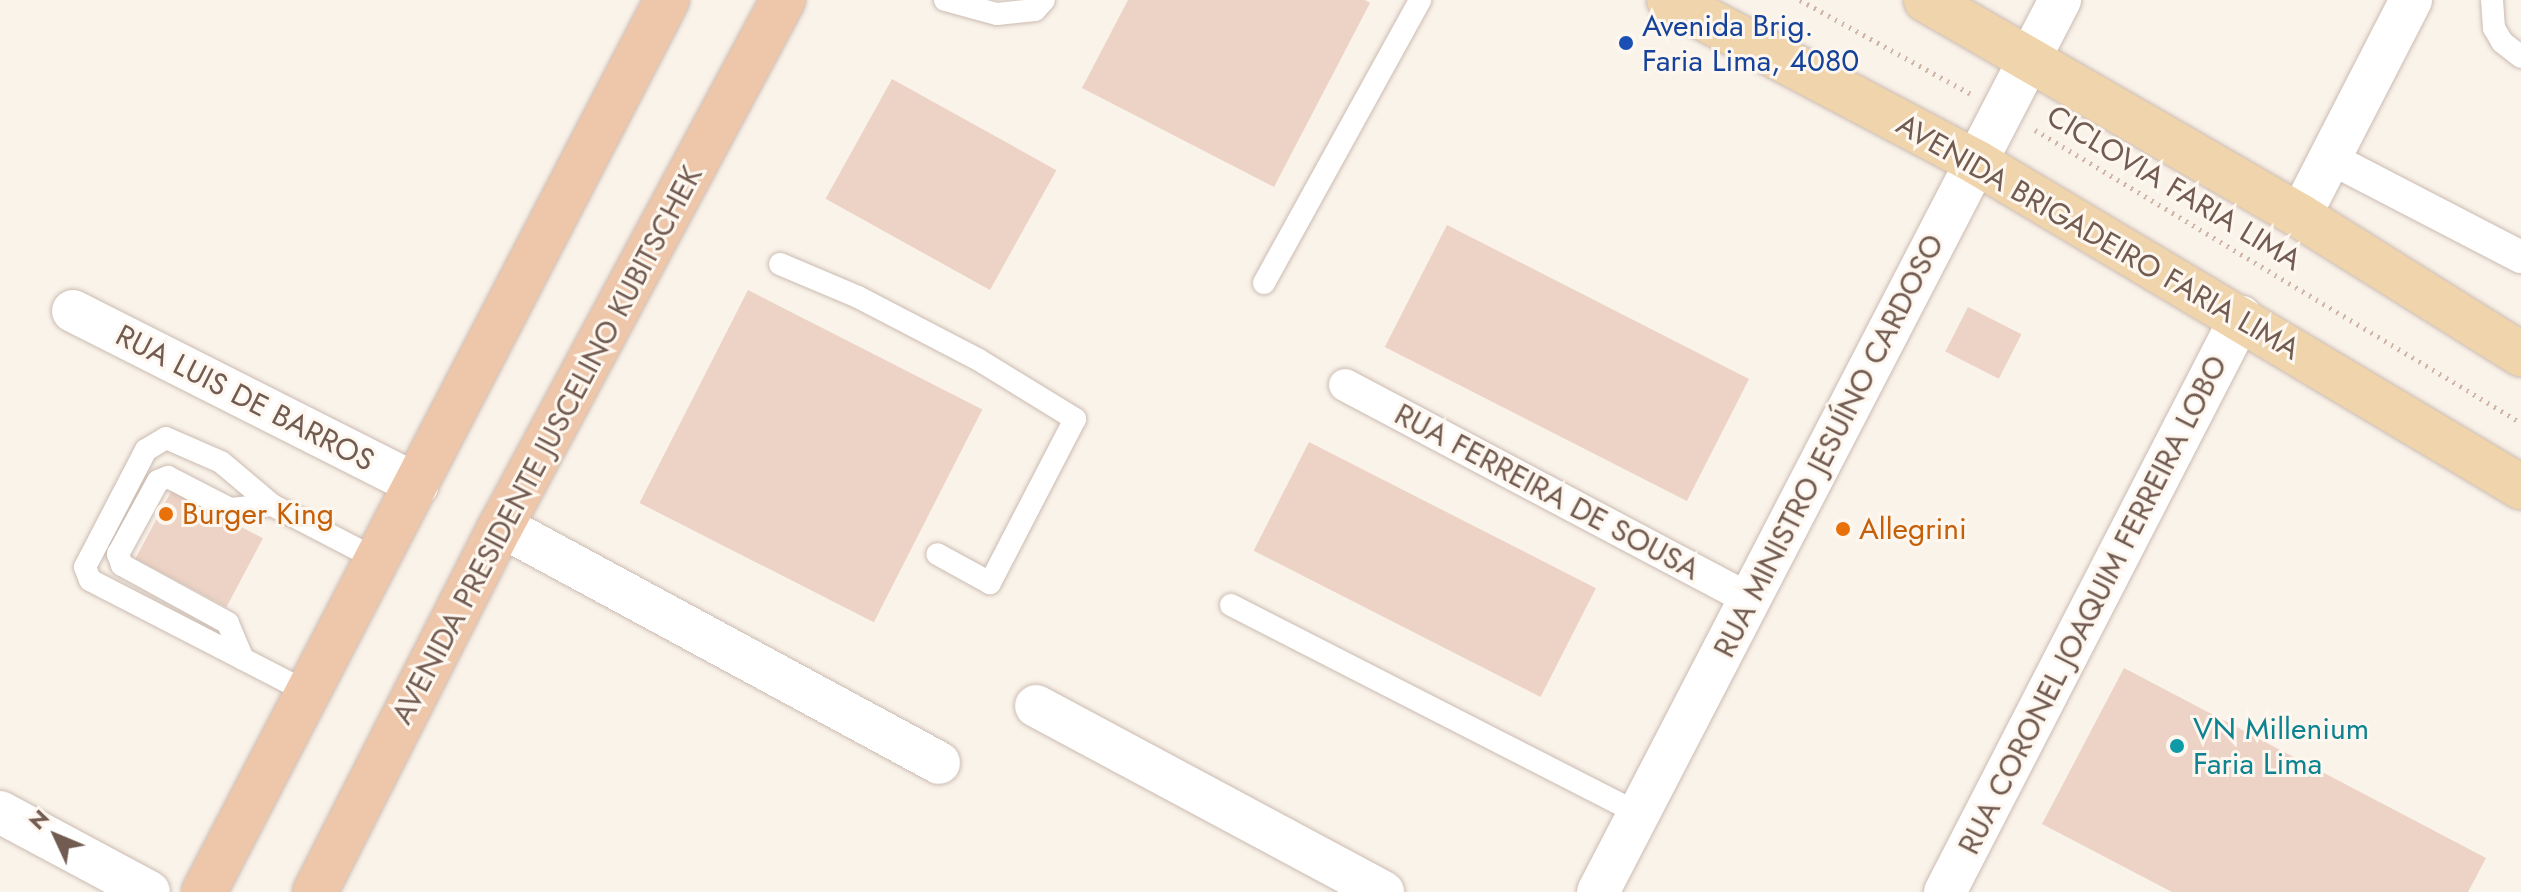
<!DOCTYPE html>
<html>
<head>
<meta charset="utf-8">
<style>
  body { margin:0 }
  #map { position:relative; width:2521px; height:892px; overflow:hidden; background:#faf3ea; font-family:Jost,sans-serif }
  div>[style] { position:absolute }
  .building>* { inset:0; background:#ecd3c5; transform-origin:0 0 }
  .path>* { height:5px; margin-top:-2.5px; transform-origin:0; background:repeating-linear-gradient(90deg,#d1b6a8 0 2px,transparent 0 8px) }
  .roads { filter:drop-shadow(0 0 2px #cbbbb1) drop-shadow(0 0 2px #cbbbb1) }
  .service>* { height:22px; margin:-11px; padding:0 11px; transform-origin:11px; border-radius:11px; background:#fff }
  .pedestrian>* { height:32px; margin:-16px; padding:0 16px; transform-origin:16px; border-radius:16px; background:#fff }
  .minor>* { height:42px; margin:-21px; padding:0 21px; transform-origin:21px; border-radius:21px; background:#fff }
  .primary>* { height:44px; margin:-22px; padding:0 22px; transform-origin:22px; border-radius:22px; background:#f0d4ab }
  .trunk>* { height:44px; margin:-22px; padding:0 22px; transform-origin:22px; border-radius:22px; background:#eec6aa }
  .dots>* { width:22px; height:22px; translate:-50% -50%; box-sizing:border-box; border:4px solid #fdf7f0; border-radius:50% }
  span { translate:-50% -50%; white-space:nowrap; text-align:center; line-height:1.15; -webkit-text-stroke:6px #fdf7f0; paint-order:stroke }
  .transit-label { font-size:30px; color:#164399 }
  .left { translate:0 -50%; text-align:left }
  .street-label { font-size:30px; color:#725b50 }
  .food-label { font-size:30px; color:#c56008 }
  .culture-label { font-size:30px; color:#0d838f }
  .north { position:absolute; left:16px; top:796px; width:80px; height:80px; -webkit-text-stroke:6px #fdf7f0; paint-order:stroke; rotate:314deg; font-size:22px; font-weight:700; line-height:32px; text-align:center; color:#725b50 }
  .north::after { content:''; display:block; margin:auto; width:28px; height:36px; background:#725b50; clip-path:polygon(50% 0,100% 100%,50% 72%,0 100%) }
</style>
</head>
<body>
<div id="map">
  <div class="building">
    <div style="clip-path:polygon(1128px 0,1365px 0,1370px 3px,1274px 187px,1082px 88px)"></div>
    <div style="left:892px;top:79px;width:188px;height:137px;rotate:29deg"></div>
    <div style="left:1447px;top:225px;width:339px;height:137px;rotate:27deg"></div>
    <div style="left:748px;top:290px;width:263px;height:239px;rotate:27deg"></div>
    <div style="left:1968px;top:307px;width:60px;height:50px;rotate:27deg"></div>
    <div style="left:1309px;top:442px;width:322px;height:122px;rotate:27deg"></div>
    <div style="left:172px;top:490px;width:103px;height:78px;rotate:28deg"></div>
    <div style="clip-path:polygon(2124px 668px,2486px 858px,2468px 892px,2172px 892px,2042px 824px)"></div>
  </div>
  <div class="path">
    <div style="left:1800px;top:0;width:195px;rotate:28.8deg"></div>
    <div style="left:2035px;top:130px;width:567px;rotate:31.08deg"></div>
  </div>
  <div class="roads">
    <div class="service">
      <div style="left:945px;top:0;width:54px;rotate:15.1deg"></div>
      <div style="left:997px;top:14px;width:38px;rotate:-6deg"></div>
      <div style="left:1035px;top:10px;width:13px;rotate:-48deg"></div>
      <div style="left:2492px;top:0;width:28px;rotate:86deg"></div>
      <div style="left:2494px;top:28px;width:16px;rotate:60deg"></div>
      <div style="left:2502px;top:42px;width:24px;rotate:38deg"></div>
      <div style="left:780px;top:264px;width:85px;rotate:22.9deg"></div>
      <div style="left:858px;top:297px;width:136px;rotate:27.5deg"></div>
      <div style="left:979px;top:360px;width:113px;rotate:31.6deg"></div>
      <div style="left:1075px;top:419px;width:185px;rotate:117.4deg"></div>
      <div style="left:990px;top:583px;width:60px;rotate:-151.3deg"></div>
      <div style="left:1264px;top:283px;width:323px;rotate:-61.1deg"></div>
      <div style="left:1231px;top:605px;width:458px;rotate:27.1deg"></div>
      <div style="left:243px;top:659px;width:39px;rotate:-113deg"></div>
      <div style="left:228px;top:623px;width:121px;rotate:-151.3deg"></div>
      <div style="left:122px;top:565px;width:12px;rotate:-110deg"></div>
      <div style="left:118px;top:554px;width:83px;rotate:-61.3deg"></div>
      <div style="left:158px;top:481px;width:11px;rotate:-22deg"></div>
      <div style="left:168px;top:477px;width:70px;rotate:27.3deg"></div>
      <div style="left:230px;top:509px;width:42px;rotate:-5.4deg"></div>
      <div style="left:309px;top:693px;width:246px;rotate:-152.7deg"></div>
      <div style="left:90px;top:580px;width:14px;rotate:-111deg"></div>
      <div style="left:85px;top:567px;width:132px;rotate:-62.5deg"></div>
      <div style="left:146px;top:450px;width:23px;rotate:-31deg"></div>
      <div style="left:166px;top:438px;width:60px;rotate:23.6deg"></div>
      <div style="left:221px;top:462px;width:67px;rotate:40.1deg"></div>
      <div style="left:272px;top:505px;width:119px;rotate:27.4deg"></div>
    </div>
    <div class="pedestrian">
      <div style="left:2330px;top:158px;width:215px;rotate:27.4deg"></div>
      <div style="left:1345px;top:385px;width:458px;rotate:27.9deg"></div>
    </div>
    <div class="minor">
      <div style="left:2300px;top:216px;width:243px;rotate:-62.8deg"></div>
      <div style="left:73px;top:311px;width:386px;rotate:26.8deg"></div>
      <div style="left:501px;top:526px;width:498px;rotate:28.4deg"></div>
      <div style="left:1036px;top:706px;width:394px;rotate:28.2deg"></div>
      <div style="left:0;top:812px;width:169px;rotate:28.2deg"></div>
      <div style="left:1598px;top:892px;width:1005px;rotate:-62.62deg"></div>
      <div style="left:1945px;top:892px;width:647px;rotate:-62.76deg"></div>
    </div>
    <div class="primary">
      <div style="left:1669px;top:0;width:347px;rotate:27.8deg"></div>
      <div style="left:1976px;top:162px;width:635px;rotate:30.81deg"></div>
      <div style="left:1926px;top:0;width:432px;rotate:30deg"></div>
      <div style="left:2300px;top:216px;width:261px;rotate:32deg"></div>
    </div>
    <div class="trunk">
      <div style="left:204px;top:892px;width:1005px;rotate:-62.57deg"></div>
      <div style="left:315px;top:892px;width:411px;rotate:-63.1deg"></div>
      <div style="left:501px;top:526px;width:597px;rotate:-61.8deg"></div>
    </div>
  </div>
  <div class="dots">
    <div style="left:1626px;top:43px;background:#1a4fb4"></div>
    <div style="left:166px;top:514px;background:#e8710a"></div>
    <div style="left:1843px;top:529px;background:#e8710a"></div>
    <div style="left:2177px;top:746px;background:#0f9aa8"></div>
  </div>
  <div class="transit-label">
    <span class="left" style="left:1642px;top:43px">Avenida Brig.<br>Faria Lima, 4080</span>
  </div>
  <div class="street-label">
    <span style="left:2174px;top:188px;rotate:31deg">CICLOVIA FARIA LIMA</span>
    <span style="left:2098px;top:237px;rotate:30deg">AVENIDA BRIGADEIRO FARIA LIMA</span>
    <span style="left:245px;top:398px;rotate:27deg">RUA LUIS DE BARROS</span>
    <span style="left:547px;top:445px;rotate:-62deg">AVENIDA PRESIDENTE JUSCELINO KUBITSCHEK</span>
    <span style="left:1829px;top:446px;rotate:-63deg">RUA MINISTRO JESUÍNO CARDOSO</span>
    <span style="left:1547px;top:492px;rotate:28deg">RUA FERREIRA DE SOUSA</span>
    <span style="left:2093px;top:605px;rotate:-63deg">RUA CORONEL JOAQUIM FERREIRA LOBO</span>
  </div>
  <div class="food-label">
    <span class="left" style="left:182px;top:514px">Burger King</span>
    <span class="left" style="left:1859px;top:529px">Allegrini</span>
  </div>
  <div class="culture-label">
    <span class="left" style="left:2193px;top:746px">VN Millenium<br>Faria Lima</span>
  </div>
  <div class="north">N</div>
</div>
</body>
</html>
